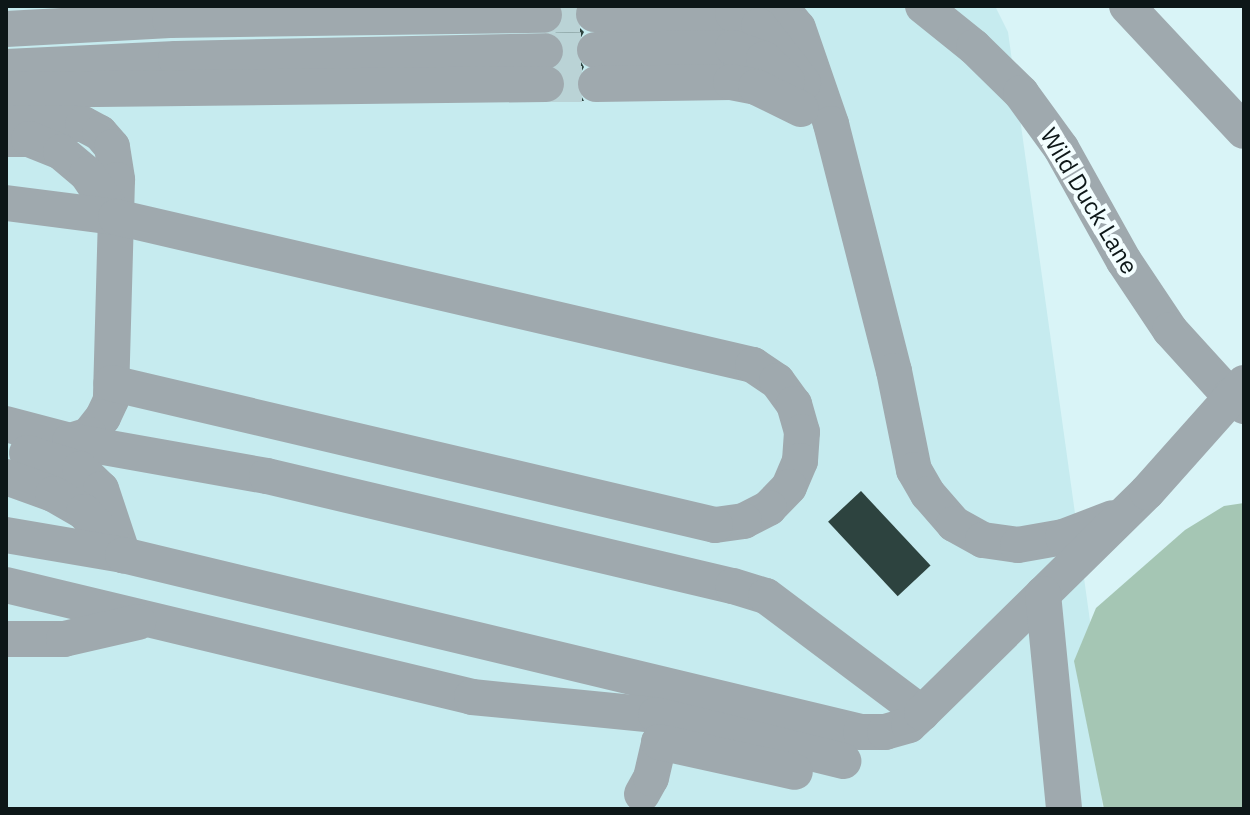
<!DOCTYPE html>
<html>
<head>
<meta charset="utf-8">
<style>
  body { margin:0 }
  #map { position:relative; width:1250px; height:815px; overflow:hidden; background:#d9f4f7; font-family:"IBM Plex Sans",sans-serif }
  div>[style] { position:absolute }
  .built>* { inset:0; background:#c6ebef }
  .forest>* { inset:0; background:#a5c6b4 }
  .building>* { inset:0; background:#2d433f; transform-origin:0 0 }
  .minor-tunnel>* { height:36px; margin-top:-18px; transform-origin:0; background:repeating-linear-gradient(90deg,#bad3d6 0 36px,transparent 0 54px) }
  .minor>* { height:36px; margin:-18px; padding:0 18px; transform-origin:18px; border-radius:18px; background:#9fa9ae }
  span { translate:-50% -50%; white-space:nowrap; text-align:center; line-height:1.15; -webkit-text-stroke:8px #f3feff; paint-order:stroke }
  .street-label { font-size:24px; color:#0d1718 }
  .frame { position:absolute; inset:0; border:8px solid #0d1718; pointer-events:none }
</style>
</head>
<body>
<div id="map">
  <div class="built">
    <div style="clip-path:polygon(6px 6px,995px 6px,1008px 32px,1090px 621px,1086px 673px,1103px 809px,6px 809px)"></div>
  </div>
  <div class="forest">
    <div style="clip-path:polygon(1244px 503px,1244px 809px,1104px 809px,1074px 661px,1096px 608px,1185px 530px,1224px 506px)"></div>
  </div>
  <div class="building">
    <div style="clip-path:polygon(563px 6px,575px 6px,576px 24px,584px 32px,574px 50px,584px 67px,575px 84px,584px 101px,557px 101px,567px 85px,558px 67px,566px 50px,555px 33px,563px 25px)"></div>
    <div style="left:861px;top:491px;width:102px;height:45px;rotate:47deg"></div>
  </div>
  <div class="minor-tunnel">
    <div style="left:544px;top:15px;width:50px;rotate:-1.1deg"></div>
    <div style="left:545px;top:51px;width:50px;rotate:-1.1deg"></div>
    <div style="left:546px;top:84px;width:50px"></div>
  </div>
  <div class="minor">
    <div style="left:780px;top:6px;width:28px;rotate:51deg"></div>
    <div style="left:798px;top:28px;width:102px;rotate:71deg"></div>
    <div style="left:831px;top:124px;width:255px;rotate:75.7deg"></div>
    <div style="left:894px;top:371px;width:101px;rotate:78.6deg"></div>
    <div style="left:914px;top:470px;width:28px;rotate:60deg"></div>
    <div style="left:928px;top:494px;width:40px;rotate:49deg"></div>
    <div style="left:954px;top:524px;width:33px;rotate:29deg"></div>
    <div style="left:983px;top:540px;width:35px;rotate:8deg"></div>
    <div style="left:1018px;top:545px;width:46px;rotate:-10.1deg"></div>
    <div style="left:1063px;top:537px;width:53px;rotate:-20.8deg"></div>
    <div style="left:923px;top:6px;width:65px;rotate:38.8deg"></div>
    <div style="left:974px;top:47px;width:66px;rotate:44.4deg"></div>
    <div style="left:1021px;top:93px;width:68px;rotate:54deg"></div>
    <div style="left:1061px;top:148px;width:129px;rotate:60.9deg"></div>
    <div style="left:1124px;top:261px;width:83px;rotate:56.3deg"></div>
    <div style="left:1170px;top:330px;width:89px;rotate:47.7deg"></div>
    <div style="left:1230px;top:396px;width:17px;rotate:36deg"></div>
    <div style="left:1127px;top:6px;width:171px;rotate:46.9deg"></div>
    <div style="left:594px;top:14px;width:139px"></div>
    <div style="left:733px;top:14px;width:29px;rotate:25deg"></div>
    <div style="left:759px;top:26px;width:72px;rotate:52.3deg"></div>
    <div style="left:6px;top:29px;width:164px;rotate:-3.1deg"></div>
    <div style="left:170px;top:20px;width:374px;rotate:-0.8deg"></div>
    <div style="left:595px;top:50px;width:138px;rotate:-0.8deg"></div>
    <div style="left:733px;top:48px;width:33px;rotate:20deg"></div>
    <div style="left:764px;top:59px;width:32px;rotate:44deg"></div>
    <div style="left:6px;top:67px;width:170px;rotate:-2.7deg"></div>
    <div style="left:176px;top:59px;width:369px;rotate:-1.2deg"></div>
    <div style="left:596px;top:84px;width:135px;rotate:-0.8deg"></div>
    <div style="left:731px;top:82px;width:25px;rotate:11deg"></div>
    <div style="left:756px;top:87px;width:50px;rotate:26.1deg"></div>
    <div style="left:6px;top:90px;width:540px;rotate:-0.64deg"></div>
    <div style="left:6px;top:123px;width:77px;rotate:0.7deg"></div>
    <div style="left:83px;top:124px;width:19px;rotate:28deg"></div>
    <div style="left:100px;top:133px;width:18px;rotate:49deg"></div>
    <div style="left:112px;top:147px;width:33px;rotate:81deg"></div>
    <div style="left:117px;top:180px;width:220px;rotate:91.6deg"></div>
    <div style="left:111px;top:400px;width:19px;rotate:115deg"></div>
    <div style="left:103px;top:417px;width:23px;rotate:128deg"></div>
    <div style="left:89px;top:435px;width:20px;rotate:162deg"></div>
    <div style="left:70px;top:441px;width:66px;rotate:-165.1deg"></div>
    <div style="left:6px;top:139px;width:23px"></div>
    <div style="left:29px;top:139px;width:35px;rotate:22deg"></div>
    <div style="left:61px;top:152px;width:34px;rotate:40deg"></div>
    <div style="left:87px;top:174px;width:52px;rotate:56deg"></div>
    <div style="left:6px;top:203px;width:111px;rotate:7.3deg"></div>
    <div style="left:116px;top:217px;width:654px;rotate:13.08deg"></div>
    <div style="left:753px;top:365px;width:29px;rotate:34deg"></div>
    <div style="left:777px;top:381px;width:29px;rotate:54deg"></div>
    <div style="left:794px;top:404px;width:29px;rotate:74deg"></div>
    <div style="left:802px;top:432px;width:29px;rotate:94deg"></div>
    <div style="left:800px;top:461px;width:28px;rotate:113deg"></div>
    <div style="left:789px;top:487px;width:29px;rotate:134deg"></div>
    <div style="left:769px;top:508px;width:28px;rotate:153deg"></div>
    <div style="left:744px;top:521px;width:29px;rotate:172deg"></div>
    <div style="left:715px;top:525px;width:620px;rotate:-166.77deg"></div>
    <div style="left:70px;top:441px;width:200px;rotate:10.1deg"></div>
    <div style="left:267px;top:476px;width:479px;rotate:13.3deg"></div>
    <div style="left:733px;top:586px;width:34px;rotate:17deg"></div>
    <div style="left:766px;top:596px;width:195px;rotate:36.9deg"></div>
    <div style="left:27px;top:453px;width:55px;rotate:16.8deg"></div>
    <div style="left:80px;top:469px;width:29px;rotate:44deg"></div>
    <div style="left:101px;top:489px;width:70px;rotate:71.6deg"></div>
    <div style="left:6px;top:477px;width:50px;rotate:19.9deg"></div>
    <div style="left:53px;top:494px;width:36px;rotate:30deg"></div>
    <div style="left:84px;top:512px;width:45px;rotate:47.7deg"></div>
    <div style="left:6px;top:535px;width:119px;rotate:9.7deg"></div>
    <div style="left:123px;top:555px;width:759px;rotate:13.49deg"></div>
    <div style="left:861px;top:732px;width:24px"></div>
    <div style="left:885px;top:732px;width:25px;rotate:-16deg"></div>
    <div style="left:909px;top:725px;width:18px;rotate:-43deg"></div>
    <div style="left:922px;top:713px;width:315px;rotate:-44.5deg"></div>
    <div style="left:1147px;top:492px;width:146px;rotate:-48.3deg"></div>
    <div style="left:6px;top:585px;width:479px;rotate:13.5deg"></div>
    <div style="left:472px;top:697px;width:185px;rotate:5.6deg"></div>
    <div style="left:656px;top:715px;width:193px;rotate:13.8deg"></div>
    <div style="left:1043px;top:594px;width:216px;rotate:84.4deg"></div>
    <div style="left:6px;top:639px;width:58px"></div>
    <div style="left:64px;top:639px;width:76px;rotate:-12.9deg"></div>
    <div style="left:642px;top:794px;width:18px;rotate:-61deg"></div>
    <div style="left:651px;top:778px;width:37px;rotate:-77deg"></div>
    <div style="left:659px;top:742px;width:139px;rotate:12.4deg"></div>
  </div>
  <div class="street-label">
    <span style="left:1089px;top:201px;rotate:59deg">Wild Duck Lane</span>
  </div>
  <div class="frame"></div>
</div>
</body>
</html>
